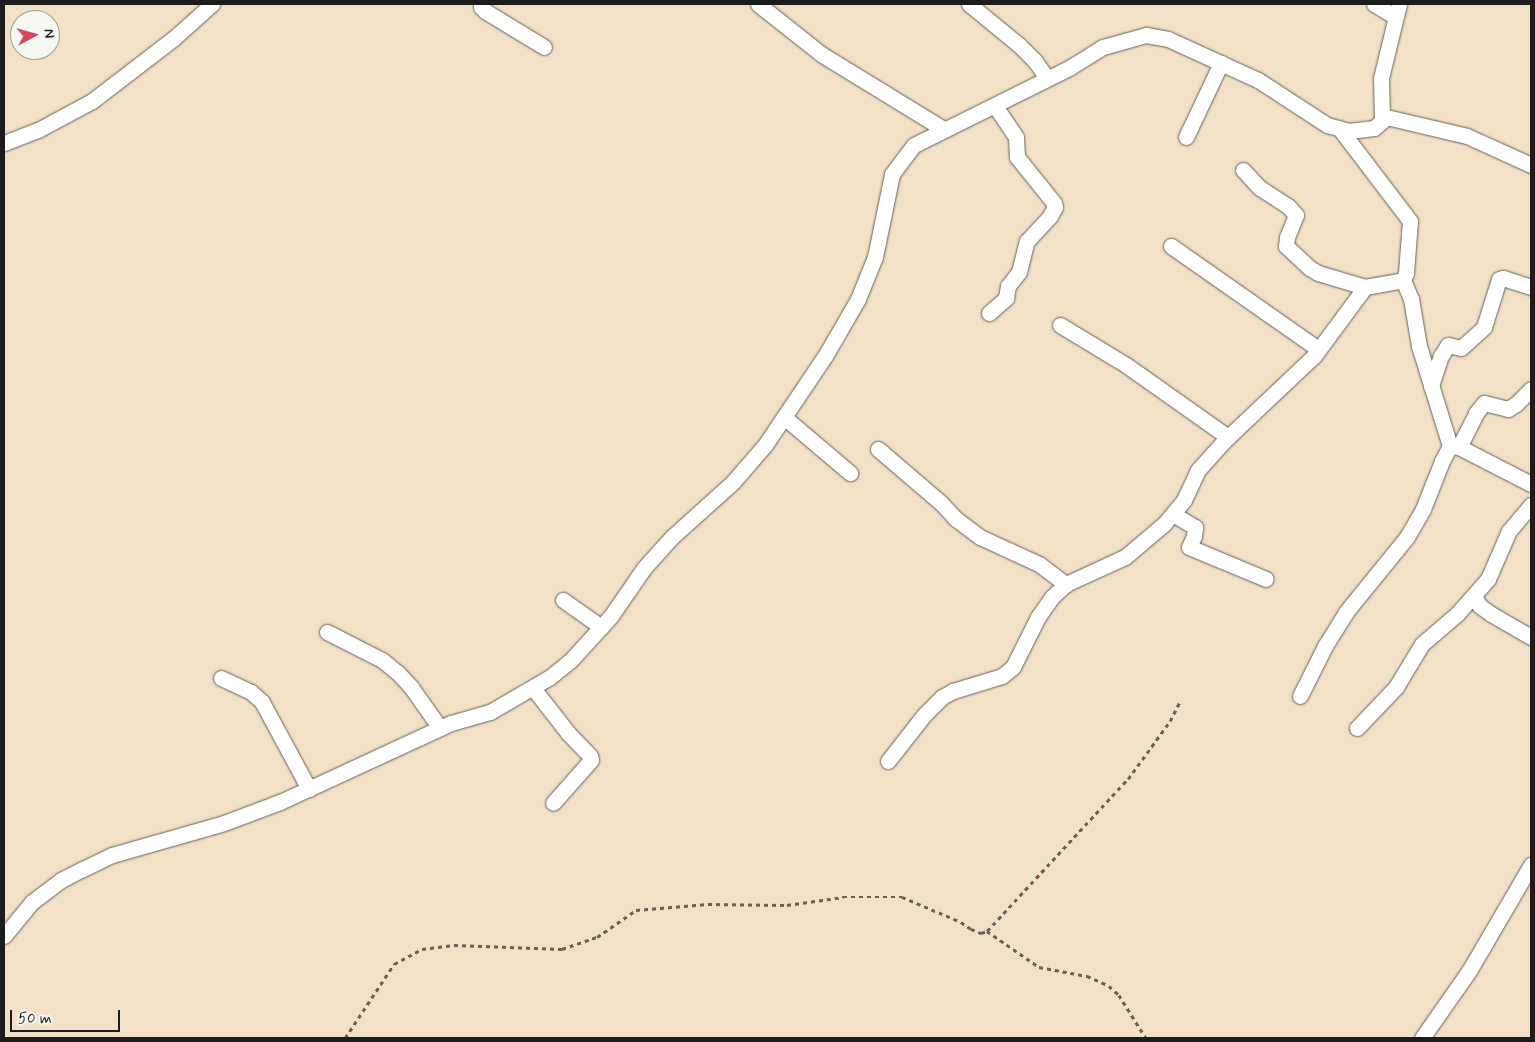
<!DOCTYPE html>
<html>
<head>
<meta charset="utf-8">
<style>
  body { margin:0 }
  #map { position:relative; width:1535px; height:1042px; overflow:hidden; background:#f2e0c7; font-family:Mynerve,sans-serif }
  div>[style] { position:absolute }
  .path>* { height:2.5px; margin-top:-1.25px; transform-origin:0; background:repeating-linear-gradient(90deg,#676158 0 4px,transparent 0 8px) }
  .roads { filter:drop-shadow(0 0 1px #676158) drop-shadow(0 0 1px #676158) }
  .street>* { height:15px; margin:-7.5px; padding:0 7.5px; transform-origin:7.5px; border-radius:7.5px; background:#fff }
  span { translate:-50% -50%; white-space:nowrap; text-align:center; line-height:1.15; -webkit-text-stroke:4px #f6f6f2; paint-order:stroke }
  .frame { position:absolute; inset:0; border:5px solid #1c1c1c; pointer-events:none }
  .north { position:absolute; left:10px; top:10px; width:50px; height:50px; box-sizing:border-box; background:#f6f6f2; border:1px solid #9f9f9c; border-radius:50%; rotate:84deg; font-size:14px; font-weight:700; line-height:20px; text-align:center; color:#1c1c1c }
  .north::after { content:''; display:block; margin:auto; width:18px; height:22px; background:#d1495b; clip-path:polygon(50% 0,100% 100%,50% 72%,0 100%) }
  .scale { position:absolute; left:10px; top:1010px; width:110px; height:22px; box-sizing:border-box; border:2px solid #1c1c1c; border-top:0; padding-left:6px; font-size:15px; line-height:18px; white-space:nowrap; color:#1c1c1c; -webkit-text-stroke:4px #f6f6f2; paint-order:stroke }
</style>
</head>
<body>
<div id="map">
  <div class="path">
    <div style="left:987px;top:931px;width:63px;rotate:34.7deg"></div>
    <div style="left:1039px;top:967px;width:49px;rotate:10.6deg"></div>
    <div style="left:1087px;top:976px;width:24px;rotate:24deg"></div>
    <div style="left:1109px;top:986px;width:13px;rotate:42deg"></div>
    <div style="left:1119px;top:995px;width:51px;rotate:57.9deg"></div>
    <div style="left:345px;top:1038px;width:89px;rotate:-56.5deg"></div>
    <div style="left:394px;top:964px;width:32px;rotate:-28deg"></div>
    <div style="left:422px;top:949px;width:32px;rotate:-7deg"></div>
    <div style="left:454px;top:945px;width:108px;rotate:2.1deg"></div>
    <div style="left:562px;top:949px;width:37px;rotate:-19deg"></div>
    <div style="left:597px;top:937px;width:47px;rotate:-34.7deg"></div>
    <div style="left:636px;top:910px;width:72px;rotate:-4.8deg"></div>
    <div style="left:708px;top:904px;width:79px;rotate:0.7deg"></div>
    <div style="left:787px;top:905px;width:57px;rotate:-8.1deg"></div>
    <div style="left:843px;top:897px;width:59px"></div>
    <div style="left:902px;top:897px;width:64px;rotate:23deg"></div>
    <div style="left:961px;top:922px;width:12px;rotate:35deg"></div>
    <div style="left:971px;top:929px;width:11px;rotate:22deg"></div>
    <div style="left:981px;top:933px;width:6px;rotate:-18deg"></div>
    <div style="left:987px;top:931px;width:207px;rotate:-47.2deg"></div>
    <div style="left:1128px;top:779px;width:72px;rotate:-54.1deg"></div>
    <div style="left:1170px;top:721px;width:22px;rotate:-63deg"></div>
  </div>
  <div class="roads">
    <div class="street">
      <div style="left:482px;top:4px;width:3px;rotate:108deg"></div>
      <div style="left:481px;top:7px;width:6px;rotate:45deg"></div>
      <div style="left:485px;top:11px;width:69px;rotate:31.4deg"></div>
      <div style="left:758px;top:4px;width:80px;rotate:38.4deg"></div>
      <div style="left:821px;top:54px;width:145px;rotate:31.5deg"></div>
      <div style="left:969px;top:4px;width:65px;rotate:39.4deg"></div>
      <div style="left:1019px;top:45px;width:23px;rotate:45deg"></div>
      <div style="left:1035px;top:61px;width:21px;rotate:55deg"></div>
      <div style="left:1374px;top:4px;width:23px;rotate:31deg"></div>
      <div style="left:1382px;top:116px;width:87px;rotate:13.2deg"></div>
      <div style="left:1467px;top:136px;width:70px;rotate:24.4deg"></div>
      <div style="left:1186px;top:137px;width:82px;rotate:-64.7deg"></div>
      <div style="left:4px;top:143px;width:36px;rotate:-21deg"></div>
      <div style="left:38px;top:130px;width:61px;rotate:-28.2deg"></div>
      <div style="left:92px;top:101px;width:103px;rotate:-37.5deg"></div>
      <div style="left:174px;top:38px;width:51px;rotate:-41.8deg"></div>
      <div style="left:1243px;top:170px;width:25px;rotate:47deg"></div>
      <div style="left:1260px;top:188px;width:33px;rotate:33deg"></div>
      <div style="left:1288px;top:206px;width:12px;rotate:48deg"></div>
      <div style="left:1296px;top:215px;width:24px;rotate:112deg"></div>
      <div style="left:1287px;top:237px;width:9px;rotate:96deg"></div>
      <div style="left:1286px;top:246px;width:33px;rotate:43deg"></div>
      <div style="left:1310px;top:268px;width:9px;rotate:32deg"></div>
      <div style="left:1318px;top:273px;width:49px;rotate:16.6deg"></div>
      <div style="left:1171px;top:246px;width:179px;rotate:35deg"></div>
      <div style="left:1403px;top:280px;width:21px;rotate:67deg"></div>
      <div style="left:1411px;top:299px;width:48px;rotate:80.3deg"></div>
      <div style="left:1419px;top:346px;width:105px;rotate:72.8deg"></div>
      <div style="left:989px;top:313px;width:23px;rotate:-41deg"></div>
      <div style="left:1006px;top:298px;width:12px;rotate:-81deg"></div>
      <div style="left:1008px;top:286px;width:18px;rotate:-52deg"></div>
      <div style="left:1019px;top:272px;width:32px;rotate:-76deg"></div>
      <div style="left:1027px;top:241px;width:34px;rotate:-47deg"></div>
      <div style="left:1050px;top:216px;width:10px;rotate:-61deg"></div>
      <div style="left:1055px;top:207px;width:4px;rotate:-104deg"></div>
      <div style="left:1054px;top:203px;width:59px;rotate:-128.8deg"></div>
      <div style="left:1017px;top:157px;width:20px;rotate:-93deg"></div>
      <div style="left:1016px;top:137px;width:37px;rotate:-124deg"></div>
      <div style="left:1060px;top:325px;width:77px;rotate:31.2deg"></div>
      <div style="left:1126px;top:365px;width:125px;rotate:35.2deg"></div>
      <div style="left:1431px;top:386px;width:32px;rotate:-72deg"></div>
      <div style="left:1441px;top:356px;width:13px;rotate:-58deg"></div>
      <div style="left:1448px;top:345px;width:13px;rotate:13deg"></div>
      <div style="left:1461px;top:348px;width:31px;rotate:-42deg"></div>
      <div style="left:1484px;top:327px;width:50px;rotate:-72.6deg"></div>
      <div style="left:1499px;top:279px;width:4px;rotate:-14deg"></div>
      <div style="left:1503px;top:278px;width:29px;rotate:18deg"></div>
      <div style="left:784px;top:417px;width:87px;rotate:40.3deg"></div>
      <div style="left:1459px;top:447px;width:38px;rotate:-63deg"></div>
      <div style="left:1476px;top:413px;width:13px;rotate:-51deg"></div>
      <div style="left:1484px;top:403px;width:25px;rotate:14deg"></div>
      <div style="left:1508px;top:409px;width:9px;rotate:-32deg"></div>
      <div style="left:1516px;top:404px;width:21px;rotate:-45deg"></div>
      <div style="left:878px;top:449px;width:83px;rotate:40.6deg"></div>
      <div style="left:941px;top:503px;width:22px;rotate:47deg"></div>
      <div style="left:956px;top:519px;width:30px;rotate:37deg"></div>
      <div style="left:980px;top:537px;width:65px;rotate:24.6deg"></div>
      <div style="left:1039px;top:564px;width:34px;rotate:37deg"></div>
      <div style="left:1173px;top:514px;width:26px;rotate:31deg"></div>
      <div style="left:1195px;top:527px;width:9px;rotate:96deg"></div>
      <div style="left:1194px;top:536px;width:12px;rotate:114deg"></div>
      <div style="left:1189px;top:547px;width:83px;rotate:22.6deg"></div>
      <div style="left:1474px;top:596px;width:12px;rotate:59deg"></div>
      <div style="left:1480px;top:606px;width:14px;rotate:36deg"></div>
      <div style="left:1491px;top:614px;width:46px;rotate:29.9deg"></div>
      <div style="left:563px;top:600px;width:47px;rotate:35.4deg"></div>
      <div style="left:327px;top:632px;width:62px;rotate:27deg"></div>
      <div style="left:382px;top:660px;width:21px;rotate:39deg"></div>
      <div style="left:398px;top:673px;width:19px;rotate:47deg"></div>
      <div style="left:411px;top:687px;width:50px;rotate:54.7deg"></div>
      <div style="left:221px;top:678px;width:33px;rotate:25deg"></div>
      <div style="left:251px;top:692px;width:15px;rotate:42deg"></div>
      <div style="left:262px;top:702px;width:99px;rotate:61.6deg"></div>
      <div style="left:533px;top:688px;width:57px;rotate:52.1deg"></div>
      <div style="left:568px;top:733px;width:32px;rotate:46deg"></div>
      <div style="left:590px;top:756px;width:4px;rotate:76deg"></div>
      <div style="left:591px;top:760px;width:57px;rotate:131.5deg"></div>
      <div style="left:1300px;top:696px;width:56px;rotate:-63.4deg"></div>
      <div style="left:1325px;top:646px;width:40px;rotate:-58deg"></div>
      <div style="left:1346px;top:612px;width:97px;rotate:-50.9deg"></div>
      <div style="left:1407px;top:537px;width:32px;rotate:-60deg"></div>
      <div style="left:1423px;top:509px;width:52px;rotate:-68.4deg"></div>
      <div style="left:1442px;top:461px;width:17px;rotate:-62deg"></div>
      <div style="left:1450px;top:446px;width:9px;rotate:6deg"></div>
      <div style="left:1459px;top:447px;width:81px;rotate:27.2deg"></div>
      <div style="left:1357px;top:728px;width:57px;rotate:-46.4deg"></div>
      <div style="left:1396px;top:687px;width:50px;rotate:-58.8deg"></div>
      <div style="left:1422px;top:644px;width:46px;rotate:-40.6deg"></div>
      <div style="left:1457px;top:614px;width:47px;rotate:-48.5deg"></div>
      <div style="left:1488px;top:579px;width:52px;rotate:-66.4deg"></div>
      <div style="left:1509px;top:531px;width:34px;rotate:-50deg"></div>
      <div style="left:888px;top:761px;width:58px;rotate:-52deg"></div>
      <div style="left:924px;top:715px;width:25px;rotate:-45deg"></div>
      <div style="left:942px;top:697px;width:13px;rotate:-29deg"></div>
      <div style="left:953px;top:691px;width:51px;rotate:-17deg"></div>
      <div style="left:1002px;top:676px;width:14px;rotate:-39deg"></div>
      <div style="left:1013px;top:667px;width:56px;rotate:-63.4deg"></div>
      <div style="left:1038px;top:617px;width:24px;rotate:-55deg"></div>
      <div style="left:1052px;top:597px;width:19px;rotate:-43deg"></div>
      <div style="left:1066px;top:584px;width:65px;rotate:-24.6deg"></div>
      <div style="left:1125px;top:557px;width:51px;rotate:-40.2deg"></div>
      <div style="left:1164px;top:524px;width:31px;rotate:-50deg"></div>
      <div style="left:1184px;top:500px;width:33px;rotate:-65deg"></div>
      <div style="left:1198px;top:470px;width:39px;rotate:-48deg"></div>
      <div style="left:1224px;top:441px;width:124px;rotate:-43.4deg"></div>
      <div style="left:1314px;top:356px;width:86px;rotate:-53.5deg"></div>
      <div style="left:1365px;top:287px;width:39px;rotate:-10deg"></div>
      <div style="left:1403px;top:280px;width:8px;rotate:-67deg"></div>
      <div style="left:1406px;top:273px;width:52px;rotate:-85.6deg"></div>
      <div style="left:1410px;top:221px;width:116px;rotate:-127.3deg"></div>
      <div style="left:4px;top:936px;width:44px;rotate:-50.5deg"></div>
      <div style="left:32px;top:902px;width:36px;rotate:-37deg"></div>
      <div style="left:61px;top:880px;width:25px;rotate:-27deg"></div>
      <div style="left:83px;top:869px;width:32px;rotate:-26deg"></div>
      <div style="left:112px;top:855px;width:116px;rotate:-15.9deg"></div>
      <div style="left:224px;top:823px;width:60px;rotate:-20.6deg"></div>
      <div style="left:280px;top:802px;width:188px;rotate:-24.8deg"></div>
      <div style="left:451px;top:723px;width:41px;rotate:-15.8deg"></div>
      <div style="left:490px;top:712px;width:69px;rotate:-30.3deg"></div>
      <div style="left:550px;top:677px;width:27px;rotate:-39deg"></div>
      <div style="left:571px;top:660px;width:59px;rotate:-47.7deg"></div>
      <div style="left:611px;top:616px;width:58px;rotate:-55.5deg"></div>
      <div style="left:644px;top:568px;width:42px;rotate:-47.9deg"></div>
      <div style="left:672px;top:537px;width:82px;rotate:-42deg"></div>
      <div style="left:733px;top:482px;width:49px;rotate:-49.1deg"></div>
      <div style="left:765px;top:445px;width:45px;rotate:-56deg"></div>
      <div style="left:790px;top:408px;width:63px;rotate:-56.1deg"></div>
      <div style="left:825px;top:356px;width:66px;rotate:-59.9deg"></div>
      <div style="left:858px;top:299px;width:45px;rotate:-68deg"></div>
      <div style="left:875px;top:257px;width:85px;rotate:-78.4deg"></div>
      <div style="left:892px;top:174px;width:36px;rotate:-53deg"></div>
      <div style="left:914px;top:145px;width:173px;rotate:-26.4deg"></div>
      <div style="left:1069px;top:68px;width:40px;rotate:-32deg"></div>
      <div style="left:1103px;top:47px;width:45px;rotate:-15.6deg"></div>
      <div style="left:1146px;top:35px;width:22px;rotate:10deg"></div>
      <div style="left:1168px;top:39px;width:99px;rotate:24.5deg"></div>
      <div style="left:1258px;top:80px;width:82px;rotate:33.1deg"></div>
      <div style="left:1327px;top:125px;width:23px;rotate:15deg"></div>
      <div style="left:1349px;top:131px;width:25px;rotate:-7deg"></div>
      <div style="left:1374px;top:128px;width:11px;rotate:-41deg"></div>
      <div style="left:1382px;top:121px;width:43px;rotate:-91.3deg"></div>
      <div style="left:1381px;top:78px;width:76px;rotate:-76.3deg"></div>
      <div style="left:1422px;top:1038px;width:82px;rotate:-55deg"></div>
      <div style="left:1469px;top:971px;width:123px;rotate:-59.7deg"></div>
    </div>
  </div>
  <div class="frame"></div>
  <div class="north">N</div>
  <div class="scale">50 m</div>
</div>
</body>
</html>
